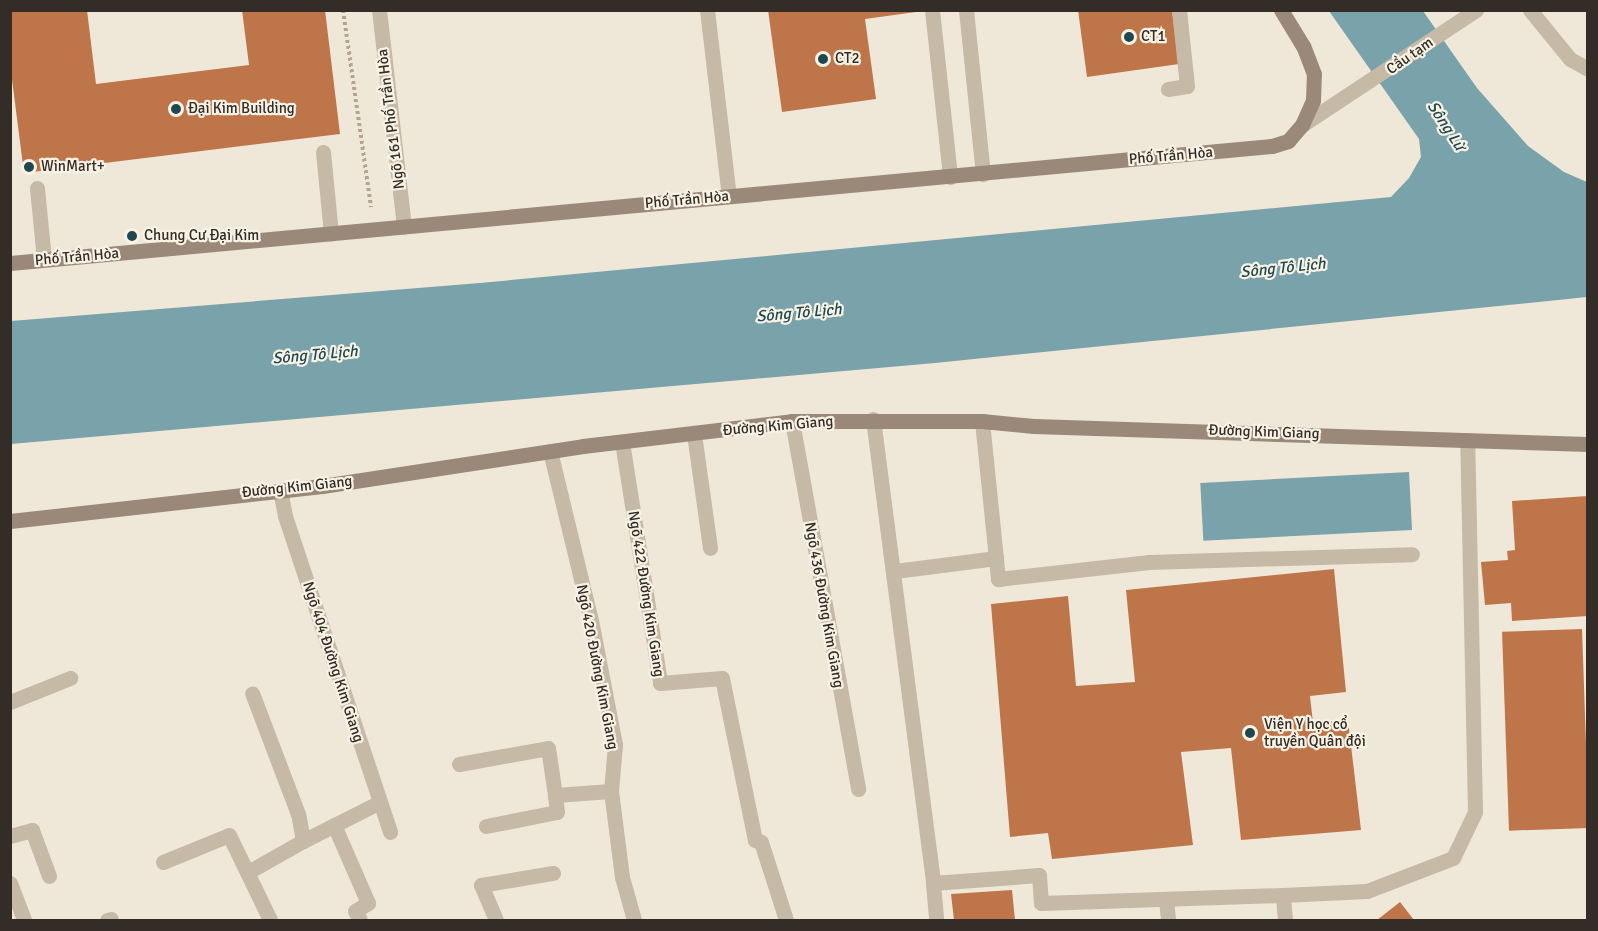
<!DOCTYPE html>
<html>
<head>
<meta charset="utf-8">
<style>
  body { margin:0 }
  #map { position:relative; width:1598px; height:931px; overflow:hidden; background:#efe8d9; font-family:Signika,sans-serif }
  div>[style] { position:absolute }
  .water>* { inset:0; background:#7aa2aa; transform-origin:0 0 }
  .building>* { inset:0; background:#be7549; transform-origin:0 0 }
  .path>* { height:4px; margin-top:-2px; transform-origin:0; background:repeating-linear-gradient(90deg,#b2a491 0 3px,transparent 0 6px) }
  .service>* { height:15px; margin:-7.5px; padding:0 7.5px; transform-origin:7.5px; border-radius:7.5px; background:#c6b9a6 }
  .minor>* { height:15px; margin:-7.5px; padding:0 7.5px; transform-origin:7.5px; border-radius:7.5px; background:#c6b9a6 }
  .secondary>* { height:15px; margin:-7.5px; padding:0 7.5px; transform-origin:7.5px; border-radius:7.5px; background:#9a8978 }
  .dots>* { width:16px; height:16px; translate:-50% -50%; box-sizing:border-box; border:3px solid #f8f2e5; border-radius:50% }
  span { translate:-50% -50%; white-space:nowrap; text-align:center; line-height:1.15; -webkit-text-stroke:4.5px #f8f2e5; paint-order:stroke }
  .poi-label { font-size:15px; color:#332c27 }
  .left { translate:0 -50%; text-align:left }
  .street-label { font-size:15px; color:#332c27 }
  .water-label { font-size:16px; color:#1f4752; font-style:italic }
  .frame { position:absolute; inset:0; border:12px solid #332c27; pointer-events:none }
</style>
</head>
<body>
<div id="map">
  <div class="water">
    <div style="clip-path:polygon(1329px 11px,1423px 11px,1477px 88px,1528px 146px,1564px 172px,1587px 182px,1587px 297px,935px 363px,11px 444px,11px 321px,480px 283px,1391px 197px,1409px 178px,1421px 157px,1419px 139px)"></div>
    <div style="left:1409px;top:472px;width:58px;height:209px;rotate:87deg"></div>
  </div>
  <div class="building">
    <div style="clip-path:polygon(10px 10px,87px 10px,96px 84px,249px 65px,242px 10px,325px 10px,340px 134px,24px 173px,10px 64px)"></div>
    <div style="clip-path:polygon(768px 10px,916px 10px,916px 12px,865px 19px,876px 99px,782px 112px)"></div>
    <div style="clip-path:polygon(1078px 10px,1172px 10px,1179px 64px,1087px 77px)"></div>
    <div style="clip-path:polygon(1588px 496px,1588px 616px,1512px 621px,1511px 603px,1485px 605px,1481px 562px,1508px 560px,1507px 551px,1515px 550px,1512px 501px)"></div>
    <div style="clip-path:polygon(1334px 569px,1346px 692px,1310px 696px,1313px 723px,1348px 720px,1361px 830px,1241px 840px,1231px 748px,1181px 752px,1193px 845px,1052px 859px,1048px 833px,1010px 837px,991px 604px,1068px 596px,1076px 686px,1135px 682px,1126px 590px)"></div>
    <div style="left:1582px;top:629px;width:199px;height:80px;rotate:88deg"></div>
    <div style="clip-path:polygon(1012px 890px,1015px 920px,954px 920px,951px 894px)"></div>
    <div style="clip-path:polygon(1400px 902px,1414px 920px,1377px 920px)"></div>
  </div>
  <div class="path">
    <div style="left:343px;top:10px;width:199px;rotate:81.9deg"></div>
  </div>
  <div class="service">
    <div style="left:932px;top:10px;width:168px;rotate:83.8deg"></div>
    <div style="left:966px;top:10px;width:165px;rotate:84.1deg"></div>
    <div style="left:1168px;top:89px;width:19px;rotate:-9deg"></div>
    <div style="left:1187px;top:86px;width:76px;rotate:-96deg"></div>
    <div style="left:323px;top:152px;width:82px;rotate:84.4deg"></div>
    <div style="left:37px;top:188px;width:72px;rotate:84.4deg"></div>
    <div style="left:873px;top:419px;width:468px;rotate:82.6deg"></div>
    <div style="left:933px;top:883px;width:106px;rotate:-4.3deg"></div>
    <div style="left:1039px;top:875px;width:28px;rotate:86deg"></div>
    <div style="left:1041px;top:903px;width:242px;rotate:-1.9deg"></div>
    <div style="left:982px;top:421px;width:159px;rotate:84.2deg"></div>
    <div style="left:998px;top:579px;width:152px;rotate:-6.4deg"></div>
    <div style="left:1149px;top:562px;width:263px;rotate:-1.7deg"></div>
    <div style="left:622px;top:442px;width:244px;rotate:81deg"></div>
    <div style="left:660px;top:683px;width:62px;rotate:-4.6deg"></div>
    <div style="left:722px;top:678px;width:165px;rotate:78.5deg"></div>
    <div style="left:755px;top:840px;width:6px;rotate:18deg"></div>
    <div style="left:761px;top:842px;width:82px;rotate:72.2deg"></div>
    <div style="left:550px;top:451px;width:174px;rotate:76.4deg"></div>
    <div style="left:591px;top:620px;width:127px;rotate:79.1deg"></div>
    <div style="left:615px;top:745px;width:46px;rotate:95deg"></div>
    <div style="left:611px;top:791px;width:87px;rotate:82.7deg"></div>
    <div style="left:622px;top:877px;width:45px;rotate:74.4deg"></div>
    <div style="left:280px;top:490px;width:26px;rotate:79deg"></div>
    <div style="left:285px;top:516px;width:333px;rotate:71.6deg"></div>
    <div style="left:895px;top:571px;width:102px;rotate:-7.3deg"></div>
    <div style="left:10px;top:702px;width:65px;rotate:-21.8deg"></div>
    <div style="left:459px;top:764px;width:90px;rotate:-10.2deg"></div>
    <div style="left:548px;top:748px;width:48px;rotate:81.5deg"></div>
    <div style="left:555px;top:795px;width:56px;rotate:-4.1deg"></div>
    <div style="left:334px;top:825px;width:85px;rotate:66.4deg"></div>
    <div style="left:368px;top:903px;width:15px;rotate:148deg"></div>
    <div style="left:355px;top:911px;width:10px;rotate:61deg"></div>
    <div style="left:486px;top:826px;width:72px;rotate:-11.2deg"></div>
    <div style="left:557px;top:812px;width:17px;rotate:-97deg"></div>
    <div style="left:10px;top:836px;width:23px;rotate:-15deg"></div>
    <div style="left:32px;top:830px;width:49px;rotate:69.7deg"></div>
    <div style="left:303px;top:841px;width:86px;rotate:-26.9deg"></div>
    <div style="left:163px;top:862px;width:71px;rotate:-22.2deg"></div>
    <div style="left:229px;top:835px;width:94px;rotate:64.2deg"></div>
    <div style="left:248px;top:872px;width:63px;rotate:-29.4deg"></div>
    <div style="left:303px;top:841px;width:27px;rotate:-100deg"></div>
    <div style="left:298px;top:814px;width:129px;rotate:-110.8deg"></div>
    <div style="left:10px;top:883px;width:40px;rotate:69deg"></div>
    <div style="left:933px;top:883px;width:37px;rotate:85deg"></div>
    <div style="left:1166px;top:900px;width:20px;rotate:84deg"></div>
    <div style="left:107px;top:920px;width:4px;rotate:-14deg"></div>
    <div style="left:496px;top:920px;width:38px;rotate:-113deg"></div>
    <div style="left:481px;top:885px;width:73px;rotate:-9.5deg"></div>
    <div style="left:1285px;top:920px;width:25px;rotate:-95deg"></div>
    <div style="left:1283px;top:895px;width:84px;rotate:-2.7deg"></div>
    <div style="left:1367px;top:891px;width:92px;rotate:-21deg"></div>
    <div style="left:1453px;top:858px;width:51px;rotate:-64.4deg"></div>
    <div style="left:1475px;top:812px;width:372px;rotate:-91.2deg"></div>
  </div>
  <div class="minor">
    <div style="left:379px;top:10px;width:218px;rotate:83.4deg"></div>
    <div style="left:707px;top:10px;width:187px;rotate:83.3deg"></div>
    <div style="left:1530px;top:10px;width:63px;rotate:50.8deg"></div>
    <div style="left:1570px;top:59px;width:21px;rotate:29deg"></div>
    <div style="left:1302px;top:125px;width:209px;rotate:-33.5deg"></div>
    <div style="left:792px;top:421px;width:374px;rotate:79.8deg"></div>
    <div style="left:694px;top:434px;width:115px;rotate:82deg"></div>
  </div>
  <div class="secondary">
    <div style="left:10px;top:263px;width:1267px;rotate:-5.3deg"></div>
    <div style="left:1272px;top:146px;width:17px;rotate:-17deg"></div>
    <div style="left:1288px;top:141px;width:21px;rotate:-49deg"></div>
    <div style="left:1302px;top:125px;width:27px;rotate:-66deg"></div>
    <div style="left:1313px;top:100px;width:26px;rotate:-88deg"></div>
    <div style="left:1314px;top:74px;width:30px;rotate:-111deg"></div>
    <div style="left:1303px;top:46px;width:42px;rotate:-121.4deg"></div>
    <div style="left:10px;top:521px;width:314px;rotate:-6.4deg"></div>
    <div style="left:322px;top:486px;width:264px;rotate:-8.7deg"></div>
    <div style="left:583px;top:446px;width:210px;rotate:-6.8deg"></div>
    <div style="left:792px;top:421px;width:190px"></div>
    <div style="left:982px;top:421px;width:52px;rotate:5.5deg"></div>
    <div style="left:1034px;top:426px;width:554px;rotate:1.86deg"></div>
  </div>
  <div class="dots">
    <div style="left:1129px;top:37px;background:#1f4752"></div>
    <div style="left:823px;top:59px;background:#1f4752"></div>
    <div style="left:176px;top:109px;background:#1f4752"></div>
    <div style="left:29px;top:167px;background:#1f4752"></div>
    <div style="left:132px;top:236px;background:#1f4752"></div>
    <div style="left:1250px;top:733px;background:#1f4752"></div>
  </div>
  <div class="poi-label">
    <span class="left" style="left:1141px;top:37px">CT1</span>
    <span class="left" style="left:835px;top:59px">CT2</span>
    <span class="left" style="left:188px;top:109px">Đại Kim Building</span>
    <span class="left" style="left:41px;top:167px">WinMart+</span>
    <span class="left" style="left:144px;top:236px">Chung Cư Đại Kim</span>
    <span class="left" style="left:1264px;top:733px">Viện Y học cổ<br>truyền Quân đội</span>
  </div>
  <div class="street-label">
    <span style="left:1410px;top:56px;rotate:-35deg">Cầu tạm</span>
    <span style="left:391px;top:119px;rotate:-97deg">Ngõ 161 Phố Trần Hòa</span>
    <span style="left:1171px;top:156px;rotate:-5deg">Phố Trần Hòa</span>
    <span style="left:687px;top:200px;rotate:-5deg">Phố Trần Hòa</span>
    <span style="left:77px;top:257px;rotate:-5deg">Phố Trần Hòa</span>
    <span style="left:778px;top:426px;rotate:-5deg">Đường Kim Giang</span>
    <span style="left:1264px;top:432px;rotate:2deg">Đường Kim Giang</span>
    <span style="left:297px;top:487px;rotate:-6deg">Đường Kim Giang</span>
    <span style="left:646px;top:594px;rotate:81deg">Ngõ 422 Đường Kim Giang</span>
    <span style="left:824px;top:605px;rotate:80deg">Ngõ 436 Đường Kim Giang</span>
    <span style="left:333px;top:662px;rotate:72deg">Ngõ 404 Đường Kim Giang</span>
    <span style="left:597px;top:667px;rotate:79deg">Ngõ 420 Đường Kim Giang</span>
  </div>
  <div class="water-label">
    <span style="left:1446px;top:126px;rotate:57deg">Sông Lừ</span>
    <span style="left:1283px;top:268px;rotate:-6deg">Sông Tô Lịch</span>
    <span style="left:799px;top:313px;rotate:-5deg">Sông Tô Lịch</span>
    <span style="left:315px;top:355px;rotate:-5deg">Sông Tô Lịch</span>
  </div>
  <div class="frame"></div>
</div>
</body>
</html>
